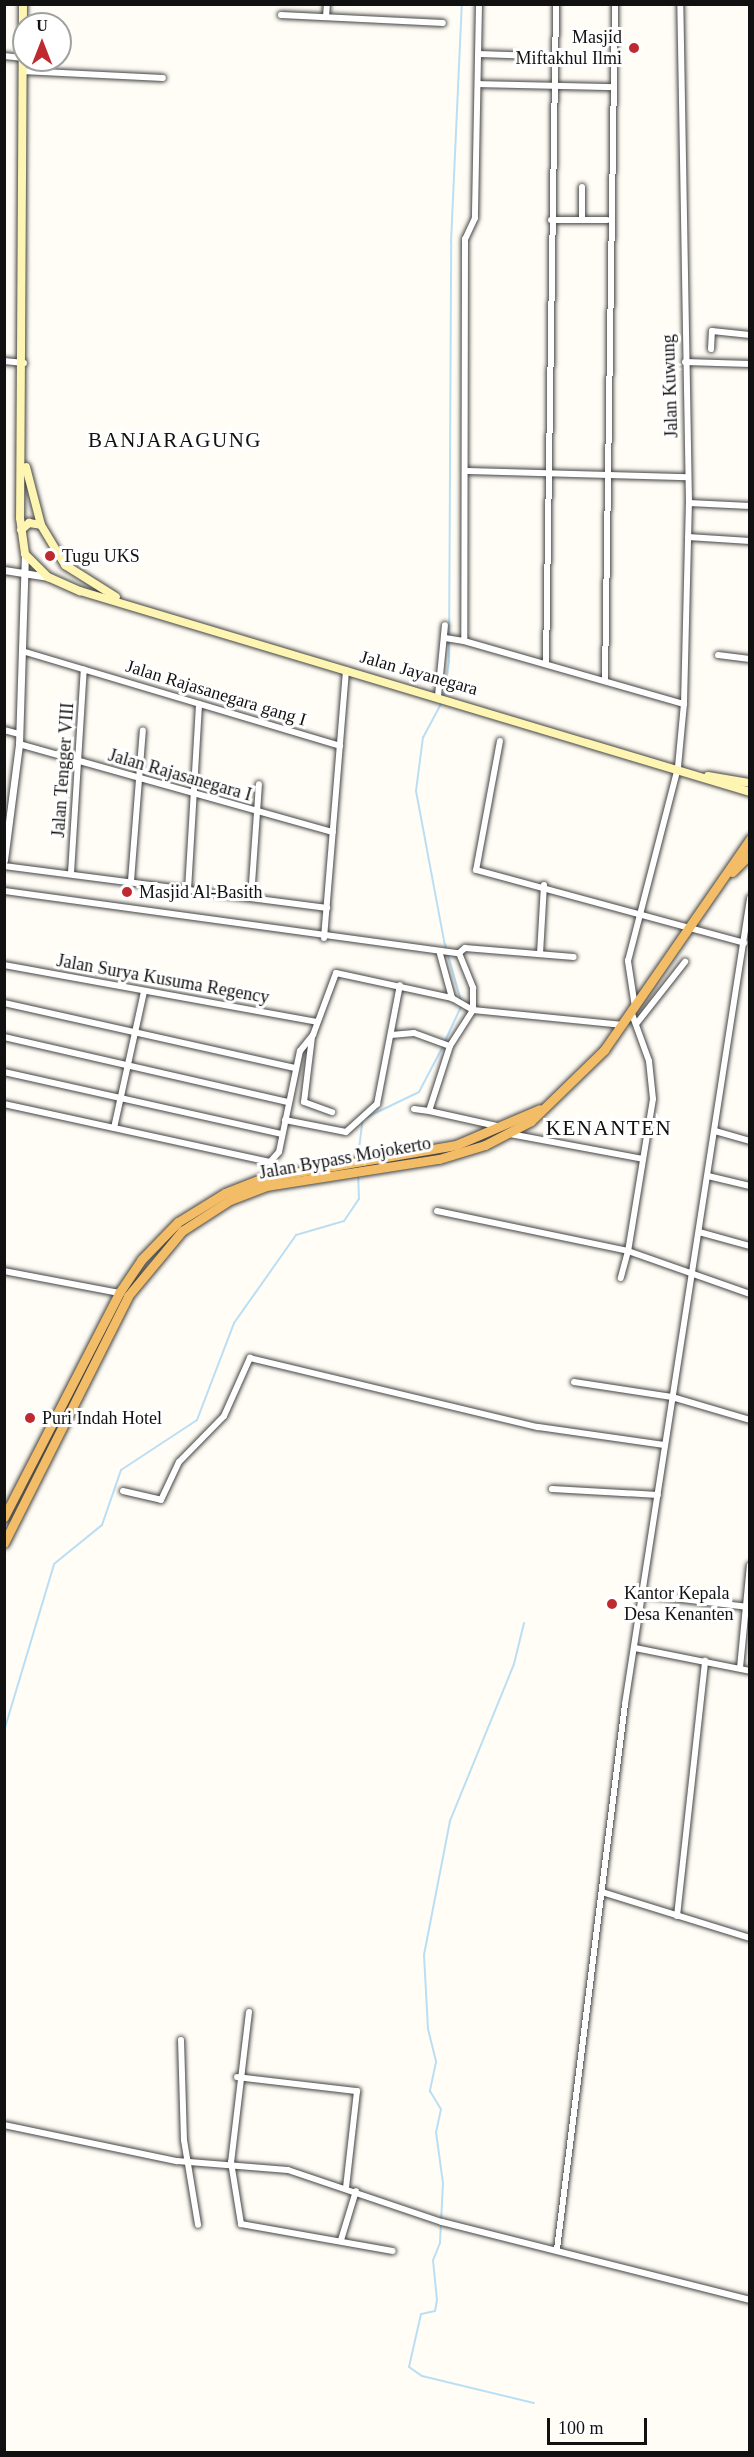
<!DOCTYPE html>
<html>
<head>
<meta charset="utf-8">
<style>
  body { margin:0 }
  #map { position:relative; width:754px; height:2457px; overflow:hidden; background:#fffdf5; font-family:"Times New Roman",serif }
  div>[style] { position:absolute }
  .stream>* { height:2px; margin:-1px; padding:0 1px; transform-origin:1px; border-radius:1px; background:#badff5 }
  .roads { filter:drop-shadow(0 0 2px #444) drop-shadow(0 0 2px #444) }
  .minor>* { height:6px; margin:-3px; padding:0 3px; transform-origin:3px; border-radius:3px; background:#fff }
  .tertiary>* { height:7px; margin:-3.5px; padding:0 3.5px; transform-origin:3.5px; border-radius:3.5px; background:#fff }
  .secondary>* { height:8px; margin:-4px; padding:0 4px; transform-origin:4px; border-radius:4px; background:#fdf5b1 }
  .trunk>* { height:9px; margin:-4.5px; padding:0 4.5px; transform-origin:4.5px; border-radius:4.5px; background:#f3bc67 }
  .dots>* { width:16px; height:16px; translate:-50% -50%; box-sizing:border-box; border:3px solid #fff; border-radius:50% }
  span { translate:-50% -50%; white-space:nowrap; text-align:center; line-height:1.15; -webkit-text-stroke:6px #fff; paint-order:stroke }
  .poi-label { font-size:18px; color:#111 }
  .right { translate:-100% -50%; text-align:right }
  .left { translate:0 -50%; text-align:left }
  .street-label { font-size:18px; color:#111 }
  .quarter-label { font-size:21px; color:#111; letter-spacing:1.5px }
  .frame { position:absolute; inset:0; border:6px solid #111; pointer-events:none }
  .north { position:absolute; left:12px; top:12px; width:60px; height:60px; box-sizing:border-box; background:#fff; border:2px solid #a0a0a0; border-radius:50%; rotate:0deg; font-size:16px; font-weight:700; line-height:24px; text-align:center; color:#111 }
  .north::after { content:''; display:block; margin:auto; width:21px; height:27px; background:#bf2a31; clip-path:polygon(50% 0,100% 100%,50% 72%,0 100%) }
  .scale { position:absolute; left:547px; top:2418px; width:100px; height:27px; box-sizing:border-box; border:3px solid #111; border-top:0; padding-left:8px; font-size:18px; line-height:21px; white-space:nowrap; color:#111; -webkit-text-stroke:4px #fff; paint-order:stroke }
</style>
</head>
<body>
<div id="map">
  <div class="stream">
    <div style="left:444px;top:697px;width:36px;rotate:-82deg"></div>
    <div style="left:449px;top:661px;width:419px;rotate:-89.7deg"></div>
    <div style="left:451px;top:242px;width:238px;rotate:-87.4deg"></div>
    <div style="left:442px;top:702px;width:40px;rotate:118deg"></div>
    <div style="left:423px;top:737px;width:54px;rotate:97.4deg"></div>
    <div style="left:416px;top:791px;width:153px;rotate:79.4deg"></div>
    <div style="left:444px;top:941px;width:62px;rotate:74.2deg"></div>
    <div style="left:445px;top:1041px;width:38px;rotate:-65deg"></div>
    <div style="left:365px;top:1118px;width:60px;rotate:-25.7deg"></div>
    <div style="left:419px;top:1092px;width:52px;rotate:-62.4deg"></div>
    <div style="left:358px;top:1157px;width:35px;rotate:-83deg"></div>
    <div style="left:524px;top:1623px;width:42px;rotate:103.7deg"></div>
    <div style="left:514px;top:1664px;width:170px;rotate:112.2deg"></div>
    <div style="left:450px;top:1821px;width:136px;rotate:101deg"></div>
    <div style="left:424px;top:1955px;width:74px;rotate:86.9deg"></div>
    <div style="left:428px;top:2029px;width:34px;rotate:76deg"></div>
    <div style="left:436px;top:2062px;width:30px;rotate:102deg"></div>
    <div style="left:430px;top:2091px;width:21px;rotate:59deg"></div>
    <div style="left:441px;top:2109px;width:24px;rotate:102deg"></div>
    <div style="left:436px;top:2132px;width:51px;rotate:82.2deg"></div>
    <div style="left:443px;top:2183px;width:60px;rotate:92.9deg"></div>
    <div style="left:440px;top:2243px;width:18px;rotate:112deg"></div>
    <div style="left:433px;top:2260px;width:40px;rotate:84.3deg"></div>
    <div style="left:437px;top:2300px;width:11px;rotate:100deg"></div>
    <div style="left:435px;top:2311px;width:14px;rotate:168deg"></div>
    <div style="left:421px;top:2314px;width:54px;rotate:102.8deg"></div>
    <div style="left:409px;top:2367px;width:16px;rotate:35deg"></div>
    <div style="left:422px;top:2376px;width:115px;rotate:13.6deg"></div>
    <div style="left:4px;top:1731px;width:174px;rotate:-73.3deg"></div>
    <div style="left:54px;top:1564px;width:62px;rotate:-39.1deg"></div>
    <div style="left:102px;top:1525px;width:58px;rotate:-70.9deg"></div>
    <div style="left:121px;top:1470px;width:91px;rotate:-33.3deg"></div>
    <div style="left:197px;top:1420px;width:104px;rotate:-69.1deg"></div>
    <div style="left:234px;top:1323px;width:108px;rotate:-54.8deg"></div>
    <div style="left:296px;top:1235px;width:50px;rotate:-16.3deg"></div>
    <div style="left:344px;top:1221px;width:27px;rotate:-56deg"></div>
    <div style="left:359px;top:1199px;width:24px;rotate:-92deg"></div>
  </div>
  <div class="roads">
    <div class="minor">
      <div style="left:479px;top:4px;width:214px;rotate:91.1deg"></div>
      <div style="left:475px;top:218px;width:23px;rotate:115deg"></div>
      <div style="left:465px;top:239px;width:402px;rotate:90.1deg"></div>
      <div style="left:464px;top:641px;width:229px;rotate:16deg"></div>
      <div style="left:281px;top:15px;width:162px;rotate:2.8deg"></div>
      <div style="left:326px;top:17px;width:13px;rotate:-86deg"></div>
      <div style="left:479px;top:54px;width:36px;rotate:2deg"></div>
      <div style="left:4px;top:56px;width:18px;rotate:6deg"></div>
      <div style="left:22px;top:71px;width:141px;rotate:2.8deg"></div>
      <div style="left:478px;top:84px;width:136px;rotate:1.3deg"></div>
      <div style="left:551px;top:220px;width:56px"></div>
      <div style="left:582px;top:220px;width:33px;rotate:-90deg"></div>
      <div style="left:711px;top:349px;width:18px;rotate:-87deg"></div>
      <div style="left:712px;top:331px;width:38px;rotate:6deg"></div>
      <div style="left:4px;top:361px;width:20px;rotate:6deg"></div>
      <div style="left:685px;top:362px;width:65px;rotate:1.8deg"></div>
      <div style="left:468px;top:471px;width:220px;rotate:1.6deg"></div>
      <div style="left:689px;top:503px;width:61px;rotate:2.8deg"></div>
      <div style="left:688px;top:537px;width:62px;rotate:3.7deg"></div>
      <div style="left:445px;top:638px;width:19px;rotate:9deg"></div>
      <div style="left:22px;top:651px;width:332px;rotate:16.6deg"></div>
      <div style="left:718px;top:655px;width:32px;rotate:7deg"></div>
      <div style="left:546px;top:664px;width:660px;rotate:-89.13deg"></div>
      <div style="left:605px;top:680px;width:676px;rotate:-89.15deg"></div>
      <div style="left:438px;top:696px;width:71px;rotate:-84.4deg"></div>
      <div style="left:4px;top:730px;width:16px;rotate:15deg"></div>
      <div style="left:500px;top:741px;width:131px;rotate:100.5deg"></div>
      <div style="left:476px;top:870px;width:278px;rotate:15.2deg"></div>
      <div style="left:19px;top:744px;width:326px;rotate:15.7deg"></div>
      <div style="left:4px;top:866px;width:326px;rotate:7.4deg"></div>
      <div style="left:71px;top:873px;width:204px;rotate:-86.4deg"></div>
      <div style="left:131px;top:881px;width:151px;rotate:-85.5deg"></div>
      <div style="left:188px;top:890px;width:186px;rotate:-86.6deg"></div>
      <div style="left:4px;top:891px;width:459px;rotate:7.8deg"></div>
      <div style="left:459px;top:953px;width:38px;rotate:68deg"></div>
      <div style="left:473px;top:988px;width:22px;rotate:90deg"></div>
      <div style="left:473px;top:1010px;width:43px;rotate:122.6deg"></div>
      <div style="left:450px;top:1046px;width:68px;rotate:107.9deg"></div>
      <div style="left:429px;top:1111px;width:74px;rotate:12.5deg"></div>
      <div style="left:251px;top:898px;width:114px;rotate:-86deg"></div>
      <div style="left:324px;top:938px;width:269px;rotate:-85.3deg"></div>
      <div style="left:459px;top:953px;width:8px;rotate:-40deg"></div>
      <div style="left:465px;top:948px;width:109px;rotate:4.7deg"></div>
      <div style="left:440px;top:954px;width:46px;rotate:74.7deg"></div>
      <div style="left:540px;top:954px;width:69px;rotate:-86.7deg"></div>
      <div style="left:4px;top:965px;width:318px;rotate:10.3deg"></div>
      <div style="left:4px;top:1003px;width:298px;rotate:12.6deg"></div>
      <div style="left:635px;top:1007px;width:47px;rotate:-98.7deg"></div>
      <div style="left:628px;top:961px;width:200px;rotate:-75.5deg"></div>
      <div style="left:678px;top:767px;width:63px;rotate:-84.6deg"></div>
      <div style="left:684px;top:704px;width:201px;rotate:-88.6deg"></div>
      <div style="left:689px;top:503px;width:499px;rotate:-91deg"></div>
      <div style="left:632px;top:1014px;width:50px;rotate:70.1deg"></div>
      <div style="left:649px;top:1061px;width:38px;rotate:84deg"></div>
      <div style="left:653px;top:1099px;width:154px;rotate:99.3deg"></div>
      <div style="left:628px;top:1251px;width:129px;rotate:19.4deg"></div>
      <div style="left:637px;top:1023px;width:78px;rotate:-51.8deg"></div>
      <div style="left:391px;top:1035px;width:23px;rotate:-5deg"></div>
      <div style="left:414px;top:1033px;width:38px;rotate:20deg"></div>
      <div style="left:4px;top:1037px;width:291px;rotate:12.9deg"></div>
      <div style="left:312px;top:1037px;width:65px;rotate:97deg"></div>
      <div style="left:304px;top:1102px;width:30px;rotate:20deg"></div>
      <div style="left:4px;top:1072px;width:285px;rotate:12.6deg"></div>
      <div style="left:4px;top:1104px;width:272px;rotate:12.3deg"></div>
      <div style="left:270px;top:1162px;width:13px;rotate:-48deg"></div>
      <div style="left:279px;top:1152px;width:103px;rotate:-78.3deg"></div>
      <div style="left:300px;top:1051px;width:21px;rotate:-51deg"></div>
      <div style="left:313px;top:1035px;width:66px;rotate:-69.6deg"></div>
      <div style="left:336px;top:973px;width:119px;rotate:12.2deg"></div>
      <div style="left:452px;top:998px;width:24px;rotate:30deg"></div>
      <div style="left:473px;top:1010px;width:151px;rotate:5.7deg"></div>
      <div style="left:414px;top:1109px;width:15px;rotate:8deg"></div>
      <div style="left:285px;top:1120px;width:62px;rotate:11.1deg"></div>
      <div style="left:346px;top:1132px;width:42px;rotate:-42.1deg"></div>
      <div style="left:377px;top:1104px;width:121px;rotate:-79.1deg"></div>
      <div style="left:114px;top:1128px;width:140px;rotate:-77.6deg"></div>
      <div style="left:715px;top:1131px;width:36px;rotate:16deg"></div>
      <div style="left:510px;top:1134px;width:135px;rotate:10.6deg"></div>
      <div style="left:708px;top:1176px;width:43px;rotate:13.4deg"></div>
      <div style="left:437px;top:1211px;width:195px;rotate:11.8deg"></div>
      <div style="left:628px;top:1251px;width:28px;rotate:105deg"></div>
      <div style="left:699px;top:1232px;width:53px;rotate:15.4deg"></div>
      <div style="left:4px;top:1271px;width:117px;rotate:10.8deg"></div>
      <div style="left:574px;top:1382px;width:99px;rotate:8.7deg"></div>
      <div style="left:672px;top:1397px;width:81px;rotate:16.4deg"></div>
      <div style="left:552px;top:1489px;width:106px;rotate:3.2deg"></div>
      <div style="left:123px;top:1491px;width:39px;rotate:13deg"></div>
      <div style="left:161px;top:1500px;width:42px;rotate:-64.7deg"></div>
      <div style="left:179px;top:1462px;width:64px;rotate:-45.6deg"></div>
      <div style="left:224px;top:1416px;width:64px;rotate:-65.9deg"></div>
      <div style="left:250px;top:1358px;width:296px;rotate:13.5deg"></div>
      <div style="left:538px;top:1427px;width:128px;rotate:8.1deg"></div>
      <div style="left:641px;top:1594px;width:108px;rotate:6.9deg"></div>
      <div style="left:635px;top:1648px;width:117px;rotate:11.3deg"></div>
      <div style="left:740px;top:1668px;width:103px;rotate:-84.5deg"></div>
      <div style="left:602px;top:1892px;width:155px;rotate:17.3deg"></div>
      <div style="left:677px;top:1916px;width:257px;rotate:-83.7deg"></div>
      <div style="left:249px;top:2012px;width:151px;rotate:96.8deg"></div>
      <div style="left:231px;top:2162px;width:63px;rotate:80.8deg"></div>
      <div style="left:241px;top:2224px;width:154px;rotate:10.1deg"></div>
      <div style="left:181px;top:2040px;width:100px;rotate:88.3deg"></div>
      <div style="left:184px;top:2140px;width:86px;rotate:80.6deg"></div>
      <div style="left:237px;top:2077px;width:121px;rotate:6.7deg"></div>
      <div style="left:357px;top:2091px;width:98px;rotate:96.5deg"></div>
      <div style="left:4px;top:2125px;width:177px;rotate:11.8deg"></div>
      <div style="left:177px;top:2161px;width:111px;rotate:4.6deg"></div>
      <div style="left:288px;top:2170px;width:163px;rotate:18.7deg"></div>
      <div style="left:442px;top:2222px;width:318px;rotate:14.2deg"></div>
      <div style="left:341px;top:2240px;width:51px;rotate:-73deg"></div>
      <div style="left:557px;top:2249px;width:549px;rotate:-82.89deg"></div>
      <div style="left:625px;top:1704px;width:816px;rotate:-81.18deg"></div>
    </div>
    <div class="tertiary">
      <div style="left:4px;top:570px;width:45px;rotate:9deg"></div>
      <div style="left:4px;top:860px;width:117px;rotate:-82.6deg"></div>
      <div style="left:19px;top:744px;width:190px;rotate:-88.2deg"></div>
    </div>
    <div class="secondary">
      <div style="left:23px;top:4px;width:514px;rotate:90.33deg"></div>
      <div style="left:20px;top:518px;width:36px;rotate:82deg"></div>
      <div style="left:25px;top:554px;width:33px;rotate:45deg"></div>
      <div style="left:48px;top:577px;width:35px;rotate:24deg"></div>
      <div style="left:80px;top:591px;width:700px;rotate:16.7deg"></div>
      <div style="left:26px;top:467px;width:60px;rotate:75.5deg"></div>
      <div style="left:41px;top:525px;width:47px;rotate:59deg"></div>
      <div style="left:65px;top:565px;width:60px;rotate:32.1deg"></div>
      <div style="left:21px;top:530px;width:11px;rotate:-41deg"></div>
      <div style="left:29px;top:523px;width:12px;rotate:9deg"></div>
      <div style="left:708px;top:776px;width:43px;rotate:9.5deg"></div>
    </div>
    <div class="trunk">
      <div style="left:732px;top:872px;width:25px;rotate:-45deg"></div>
      <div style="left:4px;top:1517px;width:252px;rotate:-62.8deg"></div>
      <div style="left:119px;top:1293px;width:40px;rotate:-56deg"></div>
      <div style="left:141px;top:1260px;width:53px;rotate:-45.8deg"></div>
      <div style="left:178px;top:1222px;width:55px;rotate:-31.7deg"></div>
      <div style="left:225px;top:1193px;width:41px;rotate:-21.5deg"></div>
      <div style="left:263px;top:1178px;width:196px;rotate:-9.7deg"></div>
      <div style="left:456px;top:1145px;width:91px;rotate:-23.2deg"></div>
      <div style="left:4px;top:1543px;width:276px;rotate:-63.3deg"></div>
      <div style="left:128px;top:1296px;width:85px;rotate:-50.3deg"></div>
      <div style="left:182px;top:1231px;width:57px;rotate:-32.9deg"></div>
      <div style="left:230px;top:1200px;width:39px;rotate:-21deg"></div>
      <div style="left:266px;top:1186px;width:175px;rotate:-8.9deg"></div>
      <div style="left:439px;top:1159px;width:48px;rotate:-16.9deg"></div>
      <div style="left:485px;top:1145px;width:52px;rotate:-27.6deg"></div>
      <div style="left:531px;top:1121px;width:102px;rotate:-44.2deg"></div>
      <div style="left:604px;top:1050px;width:257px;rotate:-55.3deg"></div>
    </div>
  </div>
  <div class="dots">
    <div style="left:634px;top:48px;background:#bf2a31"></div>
    <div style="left:50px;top:556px;background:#bf2a31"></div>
    <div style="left:127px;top:892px;background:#bf2a31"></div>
    <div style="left:30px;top:1418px;background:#bf2a31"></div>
    <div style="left:612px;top:1604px;background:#bf2a31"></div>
  </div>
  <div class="poi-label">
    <span class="right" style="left:622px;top:48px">Masjid<br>Miftakhul Ilmi</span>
    <span class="left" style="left:62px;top:556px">Tugu UKS</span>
    <span class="left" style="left:139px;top:892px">Masjid Al-Basith</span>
    <span class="left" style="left:42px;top:1418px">Puri Indah Hotel</span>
    <span class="left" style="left:624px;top:1604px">Kantor Kepala<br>Desa Kenanten</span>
  </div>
  <div class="street-label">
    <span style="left:670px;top:386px;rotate:-92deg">Jalan Kuwung</span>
    <span style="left:419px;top:673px;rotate:16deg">Jalan Jayanegara</span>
    <span style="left:216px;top:693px;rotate:17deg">Jalan Rajasanegara gang I</span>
    <span style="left:63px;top:770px;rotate:-86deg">Jalan Tengger VIII</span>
    <span style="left:180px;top:775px;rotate:16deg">Jalan Rajasanegara I</span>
    <span style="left:163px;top:979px;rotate:10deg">Jalan Surya Kusuma Regency</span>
    <span style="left:345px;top:1158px;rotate:-10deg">Jalan Bypass Mojokerto</span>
  </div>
  <div class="quarter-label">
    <span style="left:175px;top:440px">BANJARAGUNG</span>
    <span style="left:609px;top:1128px">KENANTEN</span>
  </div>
  <div class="frame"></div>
  <div class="north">U</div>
  <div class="scale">100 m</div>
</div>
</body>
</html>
